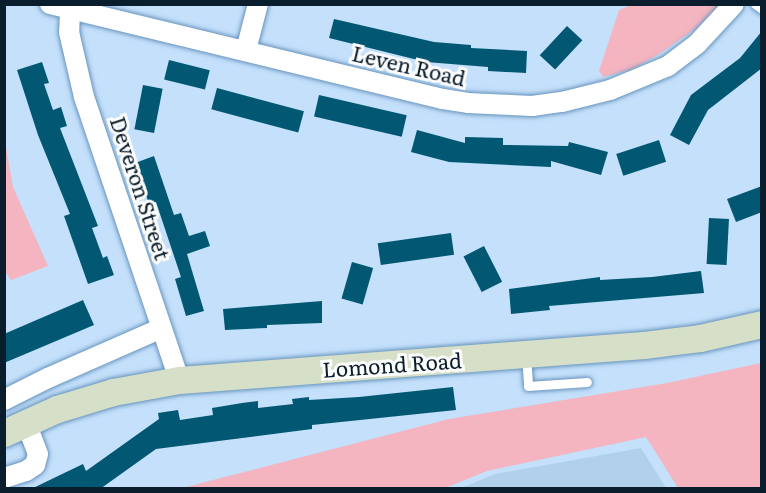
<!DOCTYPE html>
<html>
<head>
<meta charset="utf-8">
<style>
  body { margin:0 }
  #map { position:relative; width:766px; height:493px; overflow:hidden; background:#c4e0fb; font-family:Literata,serif }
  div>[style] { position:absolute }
  .built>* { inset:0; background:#b0d0ec }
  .green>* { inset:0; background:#f4b4c0 }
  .building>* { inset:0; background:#025872; transform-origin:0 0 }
  .roads { filter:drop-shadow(0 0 2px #6794bd) drop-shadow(0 0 2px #6794bd) }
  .lane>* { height:9px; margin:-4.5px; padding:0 4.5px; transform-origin:4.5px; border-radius:4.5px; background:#fff }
  .street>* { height:20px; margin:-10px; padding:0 10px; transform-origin:10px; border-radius:10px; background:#fff }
  .secondary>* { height:27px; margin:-13.5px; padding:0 13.5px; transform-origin:13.5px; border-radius:13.5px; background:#d6dfc8 }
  span { translate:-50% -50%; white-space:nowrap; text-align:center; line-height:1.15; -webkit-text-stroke:6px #fdfdfd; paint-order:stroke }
  .street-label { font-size:21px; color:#0a1d2c }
  .frame { position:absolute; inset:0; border:6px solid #0a1d2c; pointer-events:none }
</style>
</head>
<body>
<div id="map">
  <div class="built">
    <div style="clip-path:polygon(641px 448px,666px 488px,461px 488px,495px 474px)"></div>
  </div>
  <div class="green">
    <div style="clip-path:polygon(631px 5px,720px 5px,695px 29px,659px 54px,633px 69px,603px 77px,599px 71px,619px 10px)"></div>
    <div style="clip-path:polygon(4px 136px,13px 187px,48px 266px,11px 280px,4px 270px)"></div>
    <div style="clip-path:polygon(761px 363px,761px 488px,678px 488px,646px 437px,487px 471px,445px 488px,182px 488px,449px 419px,667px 383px)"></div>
  </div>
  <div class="building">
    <div style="clip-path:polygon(334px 19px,434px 42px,471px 45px,471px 48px,527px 51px,526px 73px,488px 71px,488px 67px,426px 62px,329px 38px)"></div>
    <div style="left:567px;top:26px;width:21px;height:40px;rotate:43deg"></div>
    <div style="clip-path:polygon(762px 31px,762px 68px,708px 110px,689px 145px,670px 135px,691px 95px,740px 58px)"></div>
    <div style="left:169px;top:60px;width:42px;height:20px;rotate:14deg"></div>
    <div style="clip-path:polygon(42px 62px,49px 83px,44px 84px,53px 110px,61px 107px,67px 126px,60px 128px,98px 226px,92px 228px,103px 258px,107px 256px,114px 275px,88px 284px,64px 216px,70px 214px,38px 135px,17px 70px)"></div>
    <div style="left:143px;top:85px;width:20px;height:45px;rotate:11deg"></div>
    <div style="left:217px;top:88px;width:90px;height:22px;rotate:15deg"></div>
    <div style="left:319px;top:95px;width:90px;height:22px;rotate:13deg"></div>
    <div style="clip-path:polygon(417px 130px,465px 143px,465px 137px,503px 138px,503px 145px,568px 146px,569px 142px,608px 152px,601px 175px,551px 161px,551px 167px,449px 162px,411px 152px)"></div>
    <div style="left:659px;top:140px;width:23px;height:45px;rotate:72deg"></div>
    <div style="clip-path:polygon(154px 156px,174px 215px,181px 213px,189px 236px,205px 231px,210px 246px,187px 254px,204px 311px,186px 316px,175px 279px,181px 277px,156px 202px,149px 204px,135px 163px)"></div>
    <div style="clip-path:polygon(762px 186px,762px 212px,736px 222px,727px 199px)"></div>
    <div style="left:709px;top:218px;width:20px;height:46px;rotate:3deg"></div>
    <div style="left:451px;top:233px;width:22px;height:74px;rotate:82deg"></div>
    <div style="left:484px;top:246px;width:40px;height:23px;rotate:63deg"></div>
    <div style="left:352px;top:262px;width:22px;height:38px;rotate:16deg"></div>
    <div style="clip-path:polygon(701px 271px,704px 293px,549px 306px,550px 310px,511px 314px,509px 289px,600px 277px,600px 280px,652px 277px)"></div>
    <div style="clip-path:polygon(83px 300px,94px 325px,4px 363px,4px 334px)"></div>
    <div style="clip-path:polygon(322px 301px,322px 323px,267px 325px,267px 328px,225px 330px,223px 309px)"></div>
    <div style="clip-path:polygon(453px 387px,456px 410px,312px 425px,312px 429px,156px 449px,100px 489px,31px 489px,83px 464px,86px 471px,159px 419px,158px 413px,178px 410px,180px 420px,213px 415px,212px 408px,242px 403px,258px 401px,258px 408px,293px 404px,292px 399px,309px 397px,309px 400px,359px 397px)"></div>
  </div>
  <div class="roads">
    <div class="lane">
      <div style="left:755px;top:4px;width:9px;rotate:36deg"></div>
      <div style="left:526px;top:355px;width:31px;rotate:86deg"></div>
      <div style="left:528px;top:386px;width:59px;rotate:-3.9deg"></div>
    </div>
    <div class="street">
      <div style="left:50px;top:4px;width:404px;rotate:13.6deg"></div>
      <div style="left:443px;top:99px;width:25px;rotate:9deg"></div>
      <div style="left:468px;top:103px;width:64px;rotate:2.7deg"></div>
      <div style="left:532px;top:106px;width:30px;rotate:-8deg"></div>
      <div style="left:562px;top:102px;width:49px;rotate:-14deg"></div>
      <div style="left:610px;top:90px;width:63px;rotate:-22.5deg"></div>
      <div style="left:668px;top:66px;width:36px;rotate:-37deg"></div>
      <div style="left:697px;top:44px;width:54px;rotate:-47.2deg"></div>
      <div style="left:70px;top:9px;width:23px;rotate:92deg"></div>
      <div style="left:69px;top:32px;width:67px;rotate:77deg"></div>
      <div style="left:84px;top:97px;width:299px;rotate:71.4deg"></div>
      <div style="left:246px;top:50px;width:48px;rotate:-75.4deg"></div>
      <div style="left:4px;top:400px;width:49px;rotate:-26.6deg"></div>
      <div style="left:48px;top:378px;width:124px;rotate:-23.7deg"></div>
      <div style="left:4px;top:478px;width:23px;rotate:-18deg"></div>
      <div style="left:26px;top:471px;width:11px;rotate:-34deg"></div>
      <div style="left:35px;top:465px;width:11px;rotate:-75deg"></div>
      <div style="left:38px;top:454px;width:33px;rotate:-111deg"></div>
    </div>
    <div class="secondary">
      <div style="left:4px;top:433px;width:58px;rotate:-24.4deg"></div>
      <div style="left:57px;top:409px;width:59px;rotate:-16.9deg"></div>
      <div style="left:113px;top:392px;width:67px;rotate:-10.3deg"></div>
      <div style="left:179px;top:380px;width:466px;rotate:-4.3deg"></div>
      <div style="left:644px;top:345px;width:56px;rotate:-7.1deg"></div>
      <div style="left:700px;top:338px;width:64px;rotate:-12.7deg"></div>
    </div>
  </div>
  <div class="street-label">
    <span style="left:409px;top:65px;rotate:13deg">Leven Road</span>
    <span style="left:141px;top:188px;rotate:72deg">Deveron Street</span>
    <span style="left:392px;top:364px;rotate:-4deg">Lomond Road</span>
  </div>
  <div class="frame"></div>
</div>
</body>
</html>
